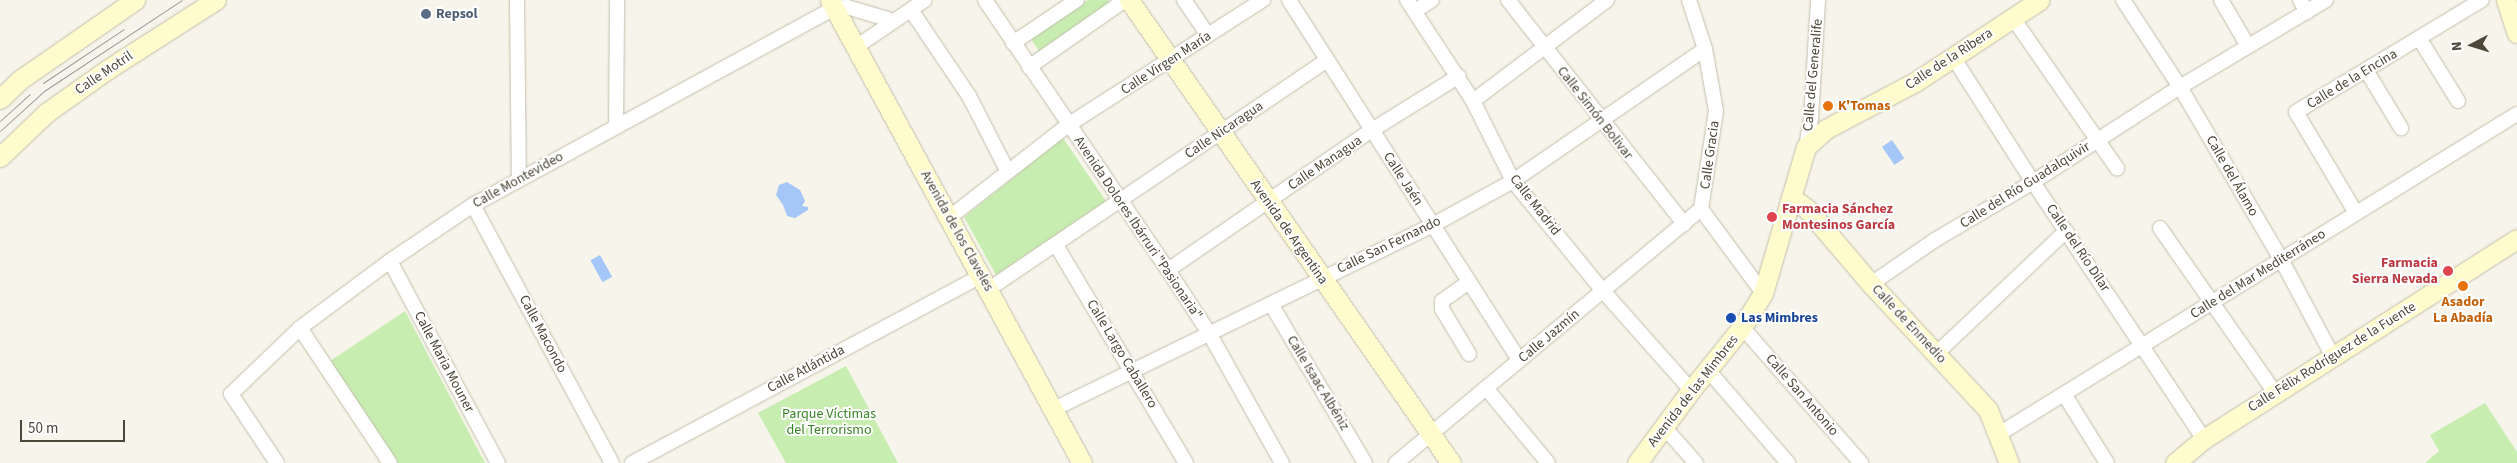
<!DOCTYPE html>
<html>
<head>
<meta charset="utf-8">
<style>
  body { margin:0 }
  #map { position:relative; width:2517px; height:463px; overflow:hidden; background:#f7f5eb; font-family:"Source Sans 3",sans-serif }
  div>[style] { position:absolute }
  .green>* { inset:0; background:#c8edb1 }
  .water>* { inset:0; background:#a4c7f7; transform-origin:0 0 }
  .roads { filter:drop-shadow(0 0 1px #c3bfac) drop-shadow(0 0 1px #c3bfac) }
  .street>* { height:14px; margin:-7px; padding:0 7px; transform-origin:7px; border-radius:7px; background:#fff }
  .secondary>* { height:19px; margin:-9.5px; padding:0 9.5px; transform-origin:9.5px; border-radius:9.5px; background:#fffbcd }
  .tram>* { height:1px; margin:-0.5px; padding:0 0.5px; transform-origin:0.5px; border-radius:0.5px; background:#9a9a9a }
  .dots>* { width:14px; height:14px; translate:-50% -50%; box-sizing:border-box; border:2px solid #fff; border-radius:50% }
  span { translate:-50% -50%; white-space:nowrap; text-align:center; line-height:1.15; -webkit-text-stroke:4px #fff; paint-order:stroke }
  .service-label { font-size:14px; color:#4e5e75; font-weight:700 }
  .left { translate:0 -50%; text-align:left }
  .street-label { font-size:14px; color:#4c4738 }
  .food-label { font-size:14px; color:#c56008; font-weight:700 }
  .health-label { font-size:14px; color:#be3a42; font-weight:700 }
  .right { translate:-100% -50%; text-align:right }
  .transit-label { font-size:14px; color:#164399; font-weight:700 }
  .park-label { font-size:14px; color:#398425 }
  .north { position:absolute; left:2447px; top:20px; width:50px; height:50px; -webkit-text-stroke:4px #fff; paint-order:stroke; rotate:265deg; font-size:14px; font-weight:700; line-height:20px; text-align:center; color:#4c4738 }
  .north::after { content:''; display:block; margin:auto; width:18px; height:22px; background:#4c4738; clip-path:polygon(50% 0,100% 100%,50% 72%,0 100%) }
  .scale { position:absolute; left:20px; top:420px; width:105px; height:22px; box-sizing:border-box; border:2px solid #4c4738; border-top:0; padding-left:6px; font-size:15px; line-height:18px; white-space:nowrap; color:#4c4738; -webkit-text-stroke:4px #fff; paint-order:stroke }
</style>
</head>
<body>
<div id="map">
  <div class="green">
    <div style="clip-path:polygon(1088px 0,1108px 0,1110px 3px,1039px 51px,1031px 39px)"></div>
    <div style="clip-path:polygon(1063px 138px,1106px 201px,996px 275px,964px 217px)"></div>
    <div style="clip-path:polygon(405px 311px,485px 463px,398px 463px,330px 361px)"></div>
    <div style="clip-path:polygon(846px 366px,898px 463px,786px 463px,758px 413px)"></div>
    <div style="clip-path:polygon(2485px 403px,2517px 452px,2517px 463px,2425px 463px,2439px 451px,2430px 435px)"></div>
  </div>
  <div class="water">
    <div style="left:1892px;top:140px;width:22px;height:12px;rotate:56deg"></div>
    <div style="clip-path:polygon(787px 182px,800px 190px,805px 201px,802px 206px,808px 207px,808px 210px,795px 218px,787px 216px,783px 205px,776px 195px,779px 185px)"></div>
    <div style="left:600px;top:255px;width:25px;height:11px;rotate:61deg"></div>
  </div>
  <div class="roads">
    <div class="street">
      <div style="left:517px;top:0;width:179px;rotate:89.4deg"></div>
      <div style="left:985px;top:0;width:326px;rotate:55.9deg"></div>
      <div style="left:1168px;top:270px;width:75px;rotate:56.9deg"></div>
      <div style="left:1209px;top:333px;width:149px;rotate:60.7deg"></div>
      <div style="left:1184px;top:0;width:42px;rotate:55.6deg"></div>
      <div style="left:1289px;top:0;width:427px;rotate:57.4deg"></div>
      <div style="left:1407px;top:0;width:121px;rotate:56.8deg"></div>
      <div style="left:1473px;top:101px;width:89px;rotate:63.4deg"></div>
      <div style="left:1513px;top:181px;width:142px;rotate:50.7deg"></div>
      <div style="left:1603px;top:291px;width:132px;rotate:48.4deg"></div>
      <div style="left:1508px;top:0;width:285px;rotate:51.8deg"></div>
      <div style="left:1689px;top:0;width:52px;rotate:71.9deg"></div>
      <div style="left:1705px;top:49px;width:63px;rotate:79.9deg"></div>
      <div style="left:1716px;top:111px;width:99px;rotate:98.7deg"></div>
      <div style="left:2123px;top:0;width:104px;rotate:56.8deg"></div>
      <div style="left:2180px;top:87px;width:199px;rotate:59.6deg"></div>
      <div style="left:2281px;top:259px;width:111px;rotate:62deg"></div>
      <div style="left:2221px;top:0;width:53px;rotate:59.6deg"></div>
      <div style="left:2300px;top:0;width:14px;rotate:60deg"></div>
      <div style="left:911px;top:10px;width:104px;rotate:56deg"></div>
      <div style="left:969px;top:96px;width:85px;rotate:62.8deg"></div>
      <div style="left:1415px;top:11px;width:20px;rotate:-33deg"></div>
      <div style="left:2013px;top:18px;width:183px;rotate:55.3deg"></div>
      <div style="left:2419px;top:38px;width:74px;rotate:58.2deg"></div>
      <div style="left:1013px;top:43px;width:77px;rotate:-33.9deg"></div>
      <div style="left:856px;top:47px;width:83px;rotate:-34.3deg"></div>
      <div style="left:1953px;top:57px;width:148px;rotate:57.4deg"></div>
      <div style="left:2033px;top:182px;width:309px;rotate:56.4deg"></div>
      <div style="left:1029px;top:67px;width:117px;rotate:-34.9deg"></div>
      <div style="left:2366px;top:70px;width:68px;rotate:58.9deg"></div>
      <div style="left:1473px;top:101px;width:168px;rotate:-37deg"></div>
      <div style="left:616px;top:126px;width:126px;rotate:-89.5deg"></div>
      <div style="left:1806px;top:147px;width:28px;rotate:-80deg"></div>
      <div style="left:1811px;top:119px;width:119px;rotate:-86.6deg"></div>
      <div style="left:473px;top:205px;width:293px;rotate:61.7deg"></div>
      <div style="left:1701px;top:209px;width:104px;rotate:53.6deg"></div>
      <div style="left:2356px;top:213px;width:117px;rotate:-120.7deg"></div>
      <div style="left:2296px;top:112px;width:217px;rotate:-31.1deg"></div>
      <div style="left:950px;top:217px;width:150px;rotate:-37.9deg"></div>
      <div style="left:1068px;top:125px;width:232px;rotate:-32.7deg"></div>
      <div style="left:2160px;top:228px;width:201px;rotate:55.1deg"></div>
      <div style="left:1056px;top:245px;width:254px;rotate:59.2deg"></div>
      <div style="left:390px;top:261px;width:229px;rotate:61.9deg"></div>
      <div style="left:1168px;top:270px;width:247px;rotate:-34.5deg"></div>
      <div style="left:1372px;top:130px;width:102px;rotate:-31.8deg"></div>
      <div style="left:1871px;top:284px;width:78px;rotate:-34.5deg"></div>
      <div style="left:1935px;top:240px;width:114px;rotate:-30.6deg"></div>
      <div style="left:2033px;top:182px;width:175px;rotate:-32.9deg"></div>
      <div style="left:2180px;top:87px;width:170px;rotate:-30.8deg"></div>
      <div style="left:989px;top:289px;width:408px;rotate:-34.1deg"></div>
      <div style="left:1271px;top:304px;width:185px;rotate:59.4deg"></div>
      <div style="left:1742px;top:327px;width:181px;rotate:48.8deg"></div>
      <div style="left:300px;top:328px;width:162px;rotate:56.3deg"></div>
      <div style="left:1469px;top:354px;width:52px;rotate:-121deg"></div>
      <div style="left:1442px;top:309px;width:8px;rotate:-90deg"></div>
      <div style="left:1442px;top:301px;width:33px;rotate:-35deg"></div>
      <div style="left:1936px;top:354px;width:179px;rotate:-43.4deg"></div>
      <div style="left:1708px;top:370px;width:123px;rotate:49.3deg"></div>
      <div style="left:1486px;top:388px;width:97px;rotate:50.4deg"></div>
      <div style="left:2064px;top:394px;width:81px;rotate:58.1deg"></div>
      <div style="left:1054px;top:409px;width:421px;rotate:-25.9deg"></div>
      <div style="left:1433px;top:225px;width:91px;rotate:-28.8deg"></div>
      <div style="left:1513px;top:181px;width:233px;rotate:-34.5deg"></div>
      <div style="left:1664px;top:427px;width:48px;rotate:48.4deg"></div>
      <div style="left:1999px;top:434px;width:609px;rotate:-31.71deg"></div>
      <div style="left:277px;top:463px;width:83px;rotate:-123.7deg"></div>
      <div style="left:231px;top:394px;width:95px;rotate:-43.7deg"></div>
      <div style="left:300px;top:328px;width:112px;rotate:-36.7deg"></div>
      <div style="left:390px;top:261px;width:100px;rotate:-34deg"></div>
      <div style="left:473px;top:205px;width:411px;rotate:-28.6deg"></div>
      <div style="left:834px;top:8px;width:13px;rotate:-4deg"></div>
      <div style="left:847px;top:7px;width:49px;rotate:16.6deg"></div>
      <div style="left:632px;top:463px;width:396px;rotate:-28.2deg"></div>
      <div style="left:1396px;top:463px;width:397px;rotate:-39.8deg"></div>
    </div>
    <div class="secondary">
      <div style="left:830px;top:0;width:527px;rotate:61.44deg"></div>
      <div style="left:1129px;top:0;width:564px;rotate:55.18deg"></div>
      <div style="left:2506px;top:0;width:35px;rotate:72deg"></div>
      <div style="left:0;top:99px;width:29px;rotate:-44deg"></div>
      <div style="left:21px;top:79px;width:139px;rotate:-34.7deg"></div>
      <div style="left:0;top:157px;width:64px;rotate:-43.7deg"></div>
      <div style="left:46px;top:113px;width:76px;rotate:-35.4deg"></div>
      <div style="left:108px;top:69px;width:128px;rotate:-32.6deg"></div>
      <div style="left:1791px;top:197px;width:21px;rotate:37deg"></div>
      <div style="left:1808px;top:210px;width:97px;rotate:49.6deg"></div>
      <div style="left:1871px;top:284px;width:172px;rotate:47.1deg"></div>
      <div style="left:1988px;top:410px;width:57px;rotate:68.4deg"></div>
      <div style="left:1637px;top:463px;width:91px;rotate:-53.5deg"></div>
      <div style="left:1691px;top:390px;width:81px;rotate:-51deg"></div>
      <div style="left:1742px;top:327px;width:40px;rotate:-58deg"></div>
      <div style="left:1763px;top:293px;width:152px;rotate:-73.6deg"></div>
      <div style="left:1806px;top:147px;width:27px;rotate:-42deg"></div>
      <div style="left:1826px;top:129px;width:101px;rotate:-27.8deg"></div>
      <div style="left:1915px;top:82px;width:149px;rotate:-33.3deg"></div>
      <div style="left:2175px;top:463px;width:38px;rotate:-40deg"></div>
      <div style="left:2204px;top:439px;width:371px;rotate:-32.6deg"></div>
    </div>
  </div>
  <div class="tram">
    <div style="left:43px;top:83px;width:97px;rotate:-33.7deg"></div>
    <div style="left:0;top:121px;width:40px;rotate:-42deg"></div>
    <div style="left:0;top:131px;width:59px;rotate:-42.3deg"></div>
    <div style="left:44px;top:91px;width:165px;rotate:-33.4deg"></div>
  </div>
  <div class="dots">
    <div style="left:426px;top:14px;background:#5c6f8a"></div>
    <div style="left:1828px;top:106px;background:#e8710a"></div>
    <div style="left:1772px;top:217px;background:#e0444e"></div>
    <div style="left:2448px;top:271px;background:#e0444e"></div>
    <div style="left:2463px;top:286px;background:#e8710a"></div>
    <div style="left:1731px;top:318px;background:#1a4fb4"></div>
  </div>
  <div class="service-label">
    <span class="left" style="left:436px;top:14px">Repsol</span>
  </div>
  <div class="street-label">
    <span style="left:1949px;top:59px;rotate:-33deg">Calle de la Ribera</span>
    <span style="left:1166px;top:63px;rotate:-33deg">Calle Virgen María</span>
    <span style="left:104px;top:73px;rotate:-34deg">Calle Motril</span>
    <span style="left:1813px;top:75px;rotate:-85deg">Calle del Generalife</span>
    <span style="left:2352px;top:79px;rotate:-31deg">Calle de la Encina</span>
    <span style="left:1595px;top:113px;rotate:52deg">Calle Simón Bolivar</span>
    <span style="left:1224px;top:130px;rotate:-34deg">Calle Nicaragua</span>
    <span style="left:1710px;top:155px;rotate:-82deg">Calle Gracia</span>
    <span style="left:1325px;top:163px;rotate:-34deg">Calle Managua</span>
    <span style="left:2232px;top:176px;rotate:60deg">Calle del Álamo</span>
    <span style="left:1403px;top:179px;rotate:57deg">Calle Jaén</span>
    <span style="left:518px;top:180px;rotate:-29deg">Calle Montevideo</span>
    <span style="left:2025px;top:185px;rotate:-32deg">Calle del Río Guadalquivir</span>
    <span style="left:1535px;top:205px;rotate:52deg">Calle Madrid</span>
    <span style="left:1138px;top:228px;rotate:56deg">Avenida Dolores Ibárruri "Pasionaria"</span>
    <span style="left:957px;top:231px;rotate:61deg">Avenida de los Claveles</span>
    <span style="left:1289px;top:232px;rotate:55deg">Avenida de Argentina</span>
    <span style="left:1389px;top:245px;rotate:-26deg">Calle San Fernando</span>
    <span style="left:2078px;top:248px;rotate:56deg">Calle del Río Dílar</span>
    <span style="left:2258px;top:274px;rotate:-32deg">Calle del Mar Mediterráneo</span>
    <span style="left:1909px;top:324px;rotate:47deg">Calle de Enmedio</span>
    <span style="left:543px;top:334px;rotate:62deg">Calle Macondo</span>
    <span style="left:1549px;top:336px;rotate:-40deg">Calle Jazmín</span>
    <span style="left:1122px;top:354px;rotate:59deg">Calle Largo Caballero</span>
    <span style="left:2332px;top:357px;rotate:-32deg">Calle Félix Rodríguez de la Fuente</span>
    <span style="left:444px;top:362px;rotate:62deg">Calle Maria Mouner</span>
    <span style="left:806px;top:369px;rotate:-28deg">Calle Atlántida</span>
    <span style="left:1318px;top:383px;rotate:59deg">Calle Isaac Albéniz</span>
    <span style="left:1693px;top:391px;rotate:-52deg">Avenida de las Mimbres</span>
    <span style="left:1802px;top:395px;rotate:49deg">Calle San Antonio</span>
  </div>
  <div class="food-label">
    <span class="left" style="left:1838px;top:106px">K'Tomas</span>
    <span style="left:2463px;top:310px">Asador<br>La Abadía</span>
  </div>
  <div class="health-label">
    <span class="left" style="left:1782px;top:217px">Farmacia Sánchez<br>Montesinos García</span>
    <span class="right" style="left:2438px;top:271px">Farmacia<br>Sierra Nevada</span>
  </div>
  <div class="transit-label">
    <span class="left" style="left:1741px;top:318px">Las Mimbres</span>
  </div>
  <div class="park-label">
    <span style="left:829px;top:422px">Parque Víctimas<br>del Terrorismo</span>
  </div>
  <div class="north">N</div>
  <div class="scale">50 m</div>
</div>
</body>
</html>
